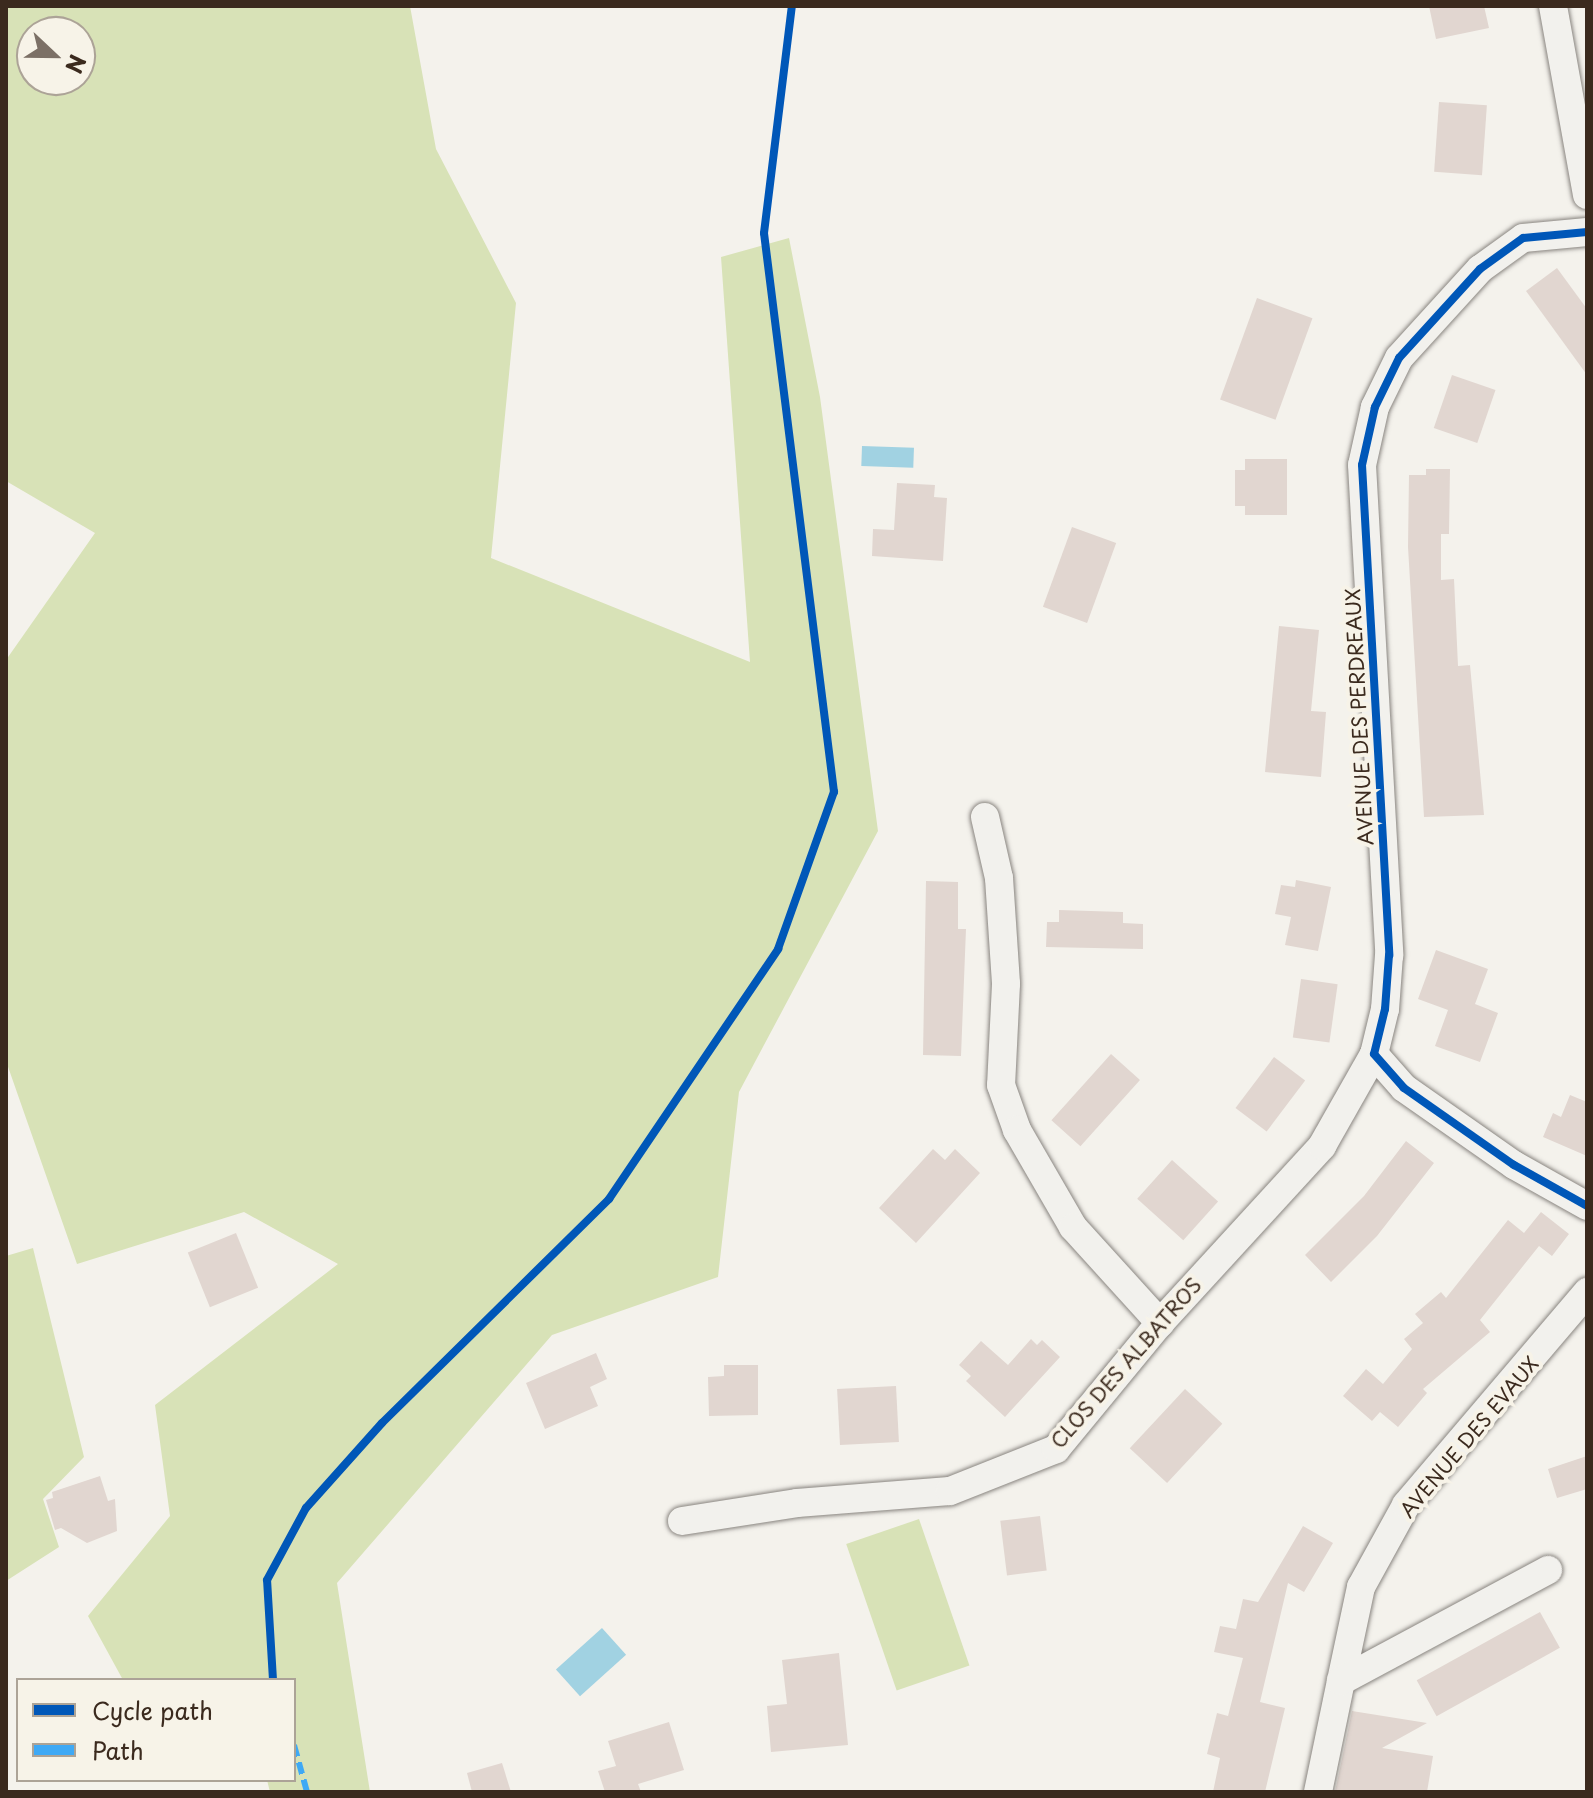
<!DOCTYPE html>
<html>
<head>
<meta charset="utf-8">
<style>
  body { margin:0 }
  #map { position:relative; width:1593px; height:1798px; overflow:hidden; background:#f4f2ec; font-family:"Playpen Sans",sans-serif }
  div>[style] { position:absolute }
  .green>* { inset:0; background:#d8e2b7; transform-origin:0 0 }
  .water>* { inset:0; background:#a1d2e2; transform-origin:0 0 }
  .building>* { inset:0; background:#e1d6d0; transform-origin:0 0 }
  .roads { filter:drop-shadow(0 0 2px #898580) drop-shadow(0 0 2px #898580) }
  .street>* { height:28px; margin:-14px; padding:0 14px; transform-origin:14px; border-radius:14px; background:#f2f1ed }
  .quiet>* { height:6px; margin-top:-3px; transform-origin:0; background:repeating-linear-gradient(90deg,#3fa9f5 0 12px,transparent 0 18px) }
  .cycleway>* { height:8px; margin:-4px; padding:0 4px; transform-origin:4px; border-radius:4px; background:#0057b8 }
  span { translate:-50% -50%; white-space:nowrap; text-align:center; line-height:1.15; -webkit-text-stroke:8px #f7f3e8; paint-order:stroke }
  .street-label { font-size:20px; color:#3b2a1e }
  .frame { position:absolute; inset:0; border:8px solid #3b2a1e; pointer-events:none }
  .legend { position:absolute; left:16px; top:1678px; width:280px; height:104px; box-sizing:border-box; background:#f7f3e8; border:2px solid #aca397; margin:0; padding:10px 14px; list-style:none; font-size:24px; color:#3b2a1e }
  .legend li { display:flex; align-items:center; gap:16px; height:40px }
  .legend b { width:40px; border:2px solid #aca397 }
  .north { position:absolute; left:16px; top:16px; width:80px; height:80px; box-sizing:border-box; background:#f7f3e8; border:2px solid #aca397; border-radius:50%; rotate:112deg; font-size:22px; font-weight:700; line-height:32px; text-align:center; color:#3b2a1e }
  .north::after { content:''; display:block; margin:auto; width:28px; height:36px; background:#7c7066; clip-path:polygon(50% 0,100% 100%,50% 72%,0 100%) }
</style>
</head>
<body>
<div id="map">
  <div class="green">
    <div style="clip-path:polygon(evenodd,6px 6px,410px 6px,436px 149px,516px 303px,491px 558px,750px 662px,721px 257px,789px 238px,820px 397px,878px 831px,739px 1092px,718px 1277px,552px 1335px,337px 1583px,370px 1792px,270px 1792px,267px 1780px,294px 1780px,294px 1680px,123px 1680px,88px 1616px,170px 1516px,155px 1405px,338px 1264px,244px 1212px,77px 1264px,6px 1061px,6px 660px,95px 533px,6px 481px,6px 6px,32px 32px,80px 32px,80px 80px,32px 80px,32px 32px)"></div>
    <div style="clip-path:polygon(33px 1248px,84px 1457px,43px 1499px,59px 1547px,6px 1581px,6px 1256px)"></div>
    <div style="left:919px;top:1519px;width:155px;height:77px;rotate:71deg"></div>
  </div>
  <div class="water">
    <div style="left:862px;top:446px;width:52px;height:20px;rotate:2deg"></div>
    <div style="left:602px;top:1628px;width:36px;height:62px;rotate:48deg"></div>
  </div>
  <div class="building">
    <div style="clip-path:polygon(1429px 6px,1484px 6px,1489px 28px,1436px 39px)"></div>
    <div style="left:1439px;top:102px;width:48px;height:70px;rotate:4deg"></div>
    <div style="clip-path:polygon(1557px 268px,1587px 309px,1587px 375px,1526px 291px)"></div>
    <div style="left:1257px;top:298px;width:59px;height:108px;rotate:20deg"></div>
    <div style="left:1452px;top:375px;width:46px;height:56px;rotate:19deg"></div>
    <div style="clip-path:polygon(1245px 459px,1287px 459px,1287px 515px,1245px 515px,1245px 506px,1235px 506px,1235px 470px,1245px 470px)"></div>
    <div style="clip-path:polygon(1426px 469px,1450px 469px,1449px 534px,1441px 534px,1441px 580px,1454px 579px,1458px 666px,1470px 665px,1484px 815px,1424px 817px,1408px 547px,1409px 475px,1426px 475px)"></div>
    <div style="clip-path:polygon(897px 483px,935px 485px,934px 497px,947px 498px,943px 561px,872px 556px,873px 529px,894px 530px)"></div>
    <div style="left:1072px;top:527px;width:47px;height:85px;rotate:20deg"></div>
    <div style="clip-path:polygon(1279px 626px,1319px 630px,1311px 711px,1326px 712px,1321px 777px,1265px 772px)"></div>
    <div style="clip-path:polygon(1296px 880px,1331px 887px,1318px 951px,1285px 945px,1291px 917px,1275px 914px,1281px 885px,1295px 887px)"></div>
    <div style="clip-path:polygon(926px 881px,958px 882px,958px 929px,966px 929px,961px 1056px,923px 1055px)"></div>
    <div style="clip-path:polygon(1059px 910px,1123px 912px,1123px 923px,1143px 924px,1143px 949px,1046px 947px,1047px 922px,1059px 922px)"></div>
    <div style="clip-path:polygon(1436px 950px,1488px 969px,1475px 1004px,1498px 1013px,1480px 1062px,1435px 1046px,1448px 1010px,1418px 999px)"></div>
    <div style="left:1301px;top:979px;width:37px;height:59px;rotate:8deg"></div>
    <div style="left:1111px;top:1054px;width:39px;height:89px;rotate:42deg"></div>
    <div style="left:1274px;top:1057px;width:39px;height:64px;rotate:37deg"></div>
    <div style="clip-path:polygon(1570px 1095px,1587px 1102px,1587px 1156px,1543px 1137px,1553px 1113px,1561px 1117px)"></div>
    <div style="clip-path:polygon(1406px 1141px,1434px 1163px,1377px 1236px,1331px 1282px,1305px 1255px,1364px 1196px)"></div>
    <div style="clip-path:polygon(933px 1149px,945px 1160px,955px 1149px,980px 1173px,916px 1243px,879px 1208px)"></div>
    <div style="left:1172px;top:1160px;width:62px;height:52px;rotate:42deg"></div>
    <div style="clip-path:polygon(1541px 1212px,1569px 1234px,1552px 1256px,1539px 1246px,1480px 1320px,1490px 1332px,1423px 1389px,1427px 1393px,1398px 1427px,1380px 1412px,1372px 1421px,1343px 1396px,1366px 1369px,1383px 1384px,1412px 1349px,1404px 1339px,1423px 1323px,1415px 1314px,1441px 1292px,1446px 1298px,1508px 1220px,1524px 1233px)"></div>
    <div style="left:236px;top:1233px;width:59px;height:52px;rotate:68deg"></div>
    <div style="clip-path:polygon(1031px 1339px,1037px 1345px,1042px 1340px,1060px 1357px,1005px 1417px,966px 1381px,971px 1376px,959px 1365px,981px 1341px,1008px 1365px)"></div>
    <div style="clip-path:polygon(596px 1353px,607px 1379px,590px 1387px,598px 1406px,545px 1429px,526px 1383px)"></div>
    <div style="clip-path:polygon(724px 1365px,758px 1365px,758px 1415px,709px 1416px,708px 1377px,724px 1376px)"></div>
    <div style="left:896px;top:1386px;width:56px;height:59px;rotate:87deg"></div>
    <div style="left:1185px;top:1389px;width:51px;height:81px;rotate:43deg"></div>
    <div style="clip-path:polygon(1587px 1456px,1587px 1489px,1557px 1498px,1548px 1469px)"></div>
    <div style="clip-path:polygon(100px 1476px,108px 1501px,115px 1499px,117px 1531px,87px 1543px,61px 1528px,55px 1530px,46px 1500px,53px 1498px,52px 1492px)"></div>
    <div style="left:1040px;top:1516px;width:55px;height:40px;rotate:83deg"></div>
    <div style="clip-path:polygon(1303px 1526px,1333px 1543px,1304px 1592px,1288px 1583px,1260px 1702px,1285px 1708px,1265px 1792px,1213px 1792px,1220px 1758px,1207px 1754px,1217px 1713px,1228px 1716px,1243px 1658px,1214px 1652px,1220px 1626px,1236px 1629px,1243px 1599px,1258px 1602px)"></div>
    <div style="left:1540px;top:1612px;width:41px;height:141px;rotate:61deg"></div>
    <div style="clip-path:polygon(839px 1653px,848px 1745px,771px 1752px,767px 1706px,787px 1704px,782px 1660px)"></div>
    <div style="clip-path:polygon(1352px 1711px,1427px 1723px,1382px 1748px,1433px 1756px,1427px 1792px,1335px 1792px)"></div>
    <div style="clip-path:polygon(669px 1722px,684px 1770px,638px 1784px,641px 1792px,605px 1792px,598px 1771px,616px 1766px,608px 1741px)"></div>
    <div style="clip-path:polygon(502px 1763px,511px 1792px,472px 1792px,467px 1773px)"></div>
  </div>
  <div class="roads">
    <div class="street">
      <div style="left:1553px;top:6px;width:192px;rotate:79.8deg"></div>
      <div style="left:1587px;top:232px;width:64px;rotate:174.6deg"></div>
      <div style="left:1523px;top:238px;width:53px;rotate:144.2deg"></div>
      <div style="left:1480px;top:269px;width:120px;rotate:132.3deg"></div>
      <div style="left:1399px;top:358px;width:55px;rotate:116.1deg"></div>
      <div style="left:1375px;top:407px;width:59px;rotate:102.6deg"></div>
      <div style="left:1362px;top:465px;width:491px;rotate:86.8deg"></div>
      <div style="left:1389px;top:955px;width:54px;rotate:94.2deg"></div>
      <div style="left:1385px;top:1009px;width:46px;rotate:103.7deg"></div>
      <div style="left:1374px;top:1054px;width:45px;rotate:48.6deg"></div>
      <div style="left:1404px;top:1088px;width:134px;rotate:35deg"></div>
      <div style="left:1514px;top:1165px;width:84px;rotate:29.3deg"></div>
      <div style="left:985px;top:817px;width:63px;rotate:77.1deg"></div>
      <div style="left:999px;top:878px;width:106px;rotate:86.2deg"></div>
      <div style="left:1006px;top:984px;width:101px;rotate:92.8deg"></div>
      <div style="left:1001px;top:1085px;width:48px;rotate:70.4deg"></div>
      <div style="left:1017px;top:1130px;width:112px;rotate:60deg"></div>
      <div style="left:1073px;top:1227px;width:130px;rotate:47.8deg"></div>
      <div style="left:682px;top:1521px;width:116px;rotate:-8.9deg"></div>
      <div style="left:797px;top:1503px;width:153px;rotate:-4.5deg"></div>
      <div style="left:950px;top:1491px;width:114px;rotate:-21.6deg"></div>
      <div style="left:1056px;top:1449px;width:163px;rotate:-50.5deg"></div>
      <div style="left:1160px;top:1323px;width:240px;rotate:-47.5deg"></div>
      <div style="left:1322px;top:1146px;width:106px;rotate:-60.5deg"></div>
      <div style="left:1341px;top:1681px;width:96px;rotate:-78deg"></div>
      <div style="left:1361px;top:1587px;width:94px;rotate:-61.2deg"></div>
      <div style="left:1406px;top:1505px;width:280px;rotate:-49.6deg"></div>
      <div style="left:1318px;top:1792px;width:113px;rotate:-78.3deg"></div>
      <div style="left:1341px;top:1681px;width:235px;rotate:-28.2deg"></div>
    </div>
  </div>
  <div class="quiet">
    <div style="left:294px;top:1745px;width:49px;rotate:74.5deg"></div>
  </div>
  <div class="cycleway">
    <div style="left:1587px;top:232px;width:64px;rotate:174.6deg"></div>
    <div style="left:1523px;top:238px;width:53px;rotate:144.2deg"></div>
    <div style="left:1480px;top:269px;width:120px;rotate:132.3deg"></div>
    <div style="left:1399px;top:358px;width:55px;rotate:116.1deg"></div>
    <div style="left:1375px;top:407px;width:59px;rotate:102.6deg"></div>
    <div style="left:1362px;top:465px;width:491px;rotate:86.8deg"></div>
    <div style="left:1389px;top:955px;width:54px;rotate:94.2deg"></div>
    <div style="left:1385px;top:1009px;width:46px;rotate:103.7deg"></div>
    <div style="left:1374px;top:1054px;width:45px;rotate:48.6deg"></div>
    <div style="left:1404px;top:1088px;width:134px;rotate:35deg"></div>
    <div style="left:1514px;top:1165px;width:84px;rotate:29.3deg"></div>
    <div style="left:273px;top:1680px;width:100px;rotate:-93.4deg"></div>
    <div style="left:267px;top:1580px;width:82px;rotate:-61.6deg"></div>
    <div style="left:306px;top:1508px;width:114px;rotate:-48.2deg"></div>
    <div style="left:382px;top:1423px;width:319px;rotate:-44.6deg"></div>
    <div style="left:609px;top:1199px;width:302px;rotate:-55.9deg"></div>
    <div style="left:778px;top:949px;width:167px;rotate:-70.4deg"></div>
    <div style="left:834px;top:792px;width:563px;rotate:-97.14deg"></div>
    <div style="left:764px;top:233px;width:229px;rotate:-83deg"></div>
  </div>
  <div class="street-label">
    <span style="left:1359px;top:717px;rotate:-93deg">AVENUE DES PERDREAUX</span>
    <span style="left:1126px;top:1363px;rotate:-49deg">CLOS DES ALBATROS</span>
    <span style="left:1469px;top:1437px;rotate:-50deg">AVENUE DES EVAUX</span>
  </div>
  <div class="frame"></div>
  <ul class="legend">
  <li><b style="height:10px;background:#0057b8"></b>Cycle path</li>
  <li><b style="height:10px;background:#3fa9f5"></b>Path</li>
  </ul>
  <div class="north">N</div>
</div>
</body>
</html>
